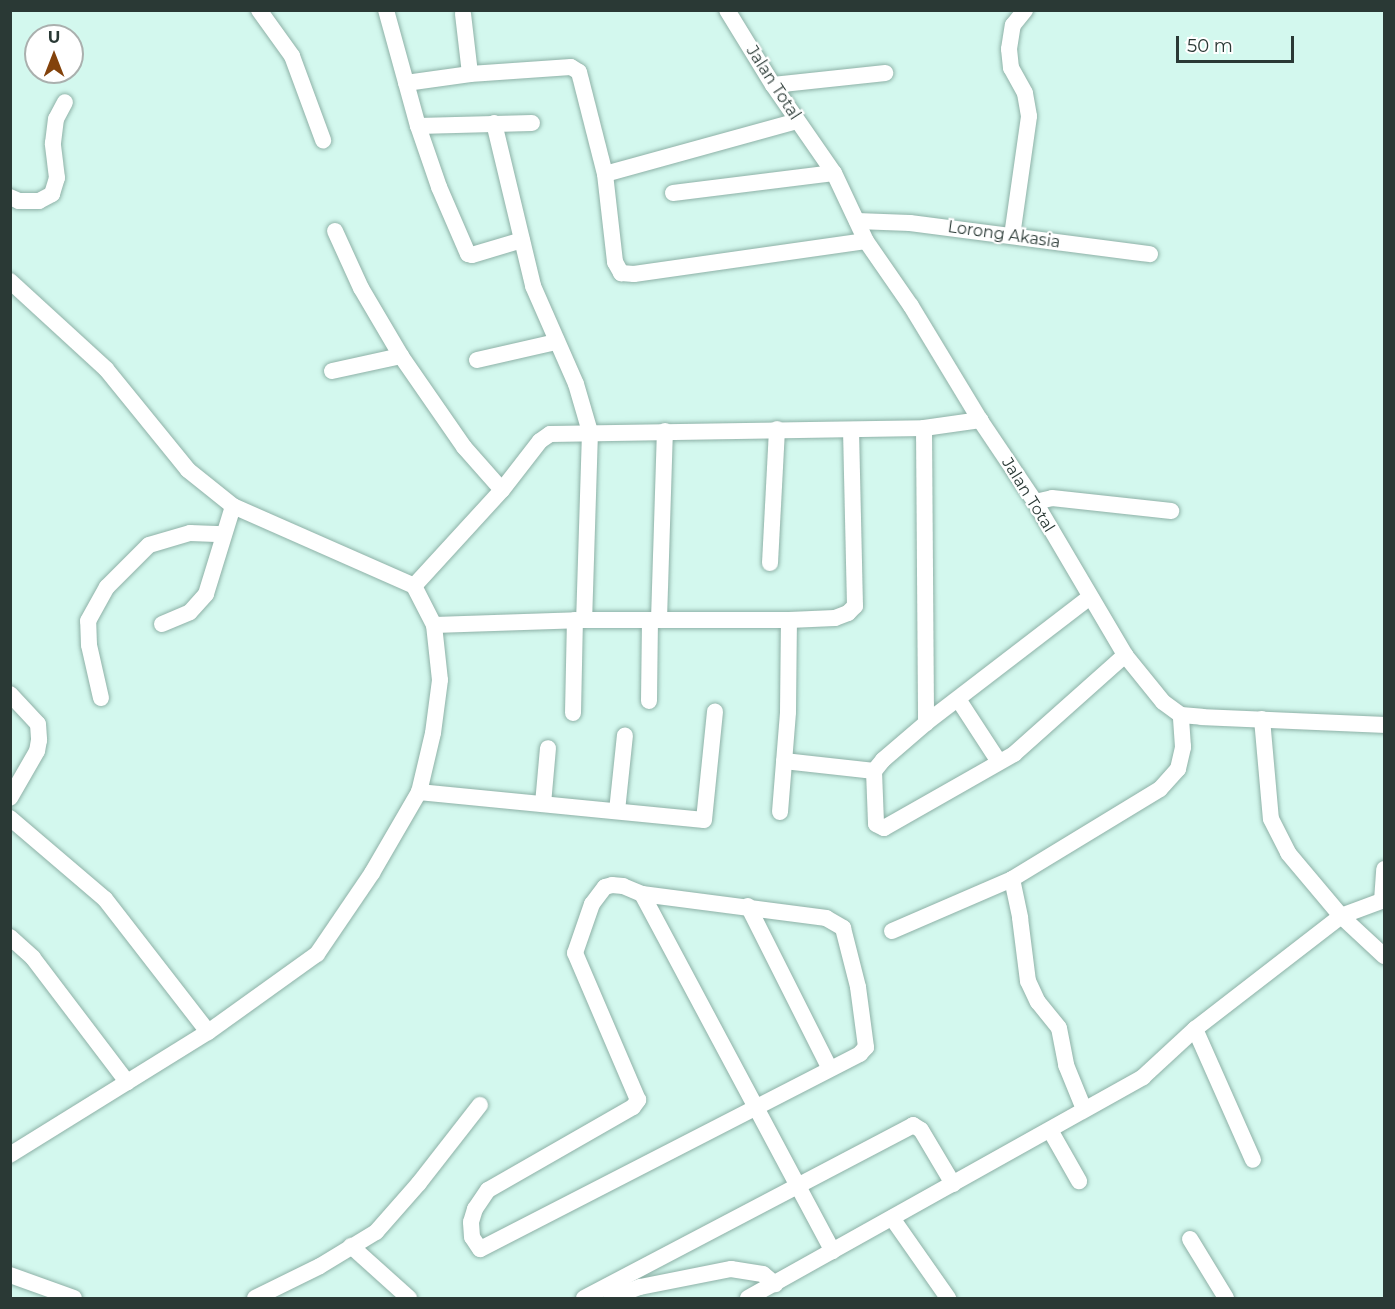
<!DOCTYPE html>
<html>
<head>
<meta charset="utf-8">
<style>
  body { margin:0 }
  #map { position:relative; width:1395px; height:1309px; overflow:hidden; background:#d3f8ee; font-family:Montserrat,sans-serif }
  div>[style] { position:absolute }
  .roads { filter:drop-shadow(0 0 2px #8eb1a7) drop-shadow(0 0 2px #8eb1a7) }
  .minor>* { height:16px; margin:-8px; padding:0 8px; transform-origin:8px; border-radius:8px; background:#fff }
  span { translate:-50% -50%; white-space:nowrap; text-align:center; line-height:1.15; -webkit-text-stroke:4.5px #fff; paint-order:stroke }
  .street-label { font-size:16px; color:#2a3935 }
  .frame { position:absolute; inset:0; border:12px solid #2a3935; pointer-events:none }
  .north { position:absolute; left:24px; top:24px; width:60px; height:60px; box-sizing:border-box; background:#fff; border:2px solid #aab0ae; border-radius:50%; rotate:0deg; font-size:16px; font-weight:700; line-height:24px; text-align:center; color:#2a3935 }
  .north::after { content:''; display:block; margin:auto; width:21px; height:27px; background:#83420b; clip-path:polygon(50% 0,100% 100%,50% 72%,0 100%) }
  .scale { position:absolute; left:1176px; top:36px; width:118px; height:27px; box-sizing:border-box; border:3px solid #2a3935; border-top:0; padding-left:8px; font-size:18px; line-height:21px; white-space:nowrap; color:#2a3935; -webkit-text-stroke:4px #fff; paint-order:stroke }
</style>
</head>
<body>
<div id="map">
  <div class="roads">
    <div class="minor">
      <div style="left:259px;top:10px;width:57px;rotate:54.3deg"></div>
      <div style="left:292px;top:56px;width:90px;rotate:69.7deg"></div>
      <div style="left:386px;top:10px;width:120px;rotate:74.6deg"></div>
      <div style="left:418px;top:126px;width:65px;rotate:71deg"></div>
      <div style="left:439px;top:187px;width:73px;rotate:66.6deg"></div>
      <div style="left:468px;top:254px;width:4px;rotate:14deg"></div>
      <div style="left:472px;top:255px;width:52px;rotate:-16.7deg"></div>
      <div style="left:727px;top:10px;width:88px;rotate:58.5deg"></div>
      <div style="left:773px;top:85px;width:107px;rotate:55.3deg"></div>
      <div style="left:834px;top:173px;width:75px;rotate:64.8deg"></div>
      <div style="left:866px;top:241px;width:79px;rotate:55.3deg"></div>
      <div style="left:911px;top:306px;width:133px;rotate:58.8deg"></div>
      <div style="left:980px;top:420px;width:99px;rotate:56.1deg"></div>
      <div style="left:1035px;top:502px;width:178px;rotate:59.5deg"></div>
      <div style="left:1125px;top:655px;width:60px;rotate:51deg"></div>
      <div style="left:1163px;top:702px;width:22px;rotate:36deg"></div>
      <div style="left:1181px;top:715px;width:21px;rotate:5deg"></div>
      <div style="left:1202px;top:717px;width:182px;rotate:2.5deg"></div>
      <div style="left:463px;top:14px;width:60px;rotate:83.3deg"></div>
      <div style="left:406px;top:83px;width:65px;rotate:-8deg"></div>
      <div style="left:470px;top:74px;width:101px;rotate:-4deg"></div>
      <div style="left:571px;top:67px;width:9px;rotate:32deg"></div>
      <div style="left:579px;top:72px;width:105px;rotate:75.7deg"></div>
      <div style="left:605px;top:174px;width:89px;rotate:83.5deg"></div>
      <div style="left:615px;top:262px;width:13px;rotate:61deg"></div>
      <div style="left:621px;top:273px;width:13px;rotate:4deg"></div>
      <div style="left:634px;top:274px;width:234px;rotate:-8.1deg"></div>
      <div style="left:773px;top:85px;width:113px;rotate:-6.1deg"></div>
      <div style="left:494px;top:123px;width:168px;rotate:76.5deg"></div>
      <div style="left:533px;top:286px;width:107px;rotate:66.3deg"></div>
      <div style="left:576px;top:384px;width:50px;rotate:73.7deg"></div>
      <div style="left:590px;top:432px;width:188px;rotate:91.8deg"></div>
      <div style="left:418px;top:126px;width:114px;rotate:-1.5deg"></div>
      <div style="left:605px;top:174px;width:199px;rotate:-15.4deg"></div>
      <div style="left:673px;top:193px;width:162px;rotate:-7.1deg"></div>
      <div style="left:10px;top:197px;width:10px;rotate:24deg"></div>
      <div style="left:19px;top:201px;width:20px"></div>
      <div style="left:39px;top:201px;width:15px;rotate:-28deg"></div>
      <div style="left:52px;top:194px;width:17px;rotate:-73deg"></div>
      <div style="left:57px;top:178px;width:35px;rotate:-97deg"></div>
      <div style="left:53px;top:143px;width:24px;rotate:-83deg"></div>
      <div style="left:56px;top:119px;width:19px;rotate:-62deg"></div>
      <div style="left:857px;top:221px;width:53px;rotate:2.2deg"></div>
      <div style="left:910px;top:223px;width:242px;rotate:7.4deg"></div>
      <div style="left:335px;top:231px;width:63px;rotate:65.5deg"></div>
      <div style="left:361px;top:288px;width:79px;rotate:59.5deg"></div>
      <div style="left:401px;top:356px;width:111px;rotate:55.3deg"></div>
      <div style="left:464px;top:447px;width:57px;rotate:48.5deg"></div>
      <div style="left:1012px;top:236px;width:121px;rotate:-81.9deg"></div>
      <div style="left:1029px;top:116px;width:23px;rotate:-100deg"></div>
      <div style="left:1025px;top:93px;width:29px;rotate:-119deg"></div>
      <div style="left:1011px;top:68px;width:19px;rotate:-96deg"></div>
      <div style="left:1009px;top:49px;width:24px;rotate:-81deg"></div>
      <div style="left:1013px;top:25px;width:19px;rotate:-51deg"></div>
      <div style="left:10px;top:281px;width:130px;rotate:42.5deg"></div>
      <div style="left:106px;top:369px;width:130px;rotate:50.9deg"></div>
      <div style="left:188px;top:470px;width:58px;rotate:38.7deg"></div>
      <div style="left:233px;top:506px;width:198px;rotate:23.8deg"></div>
      <div style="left:414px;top:586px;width:44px;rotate:62.9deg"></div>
      <div style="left:434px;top:625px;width:55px;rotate:83.8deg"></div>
      <div style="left:440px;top:680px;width:53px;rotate:97.5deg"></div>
      <div style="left:433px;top:733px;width:61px;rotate:103.3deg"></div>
      <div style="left:419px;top:792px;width:94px;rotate:120.1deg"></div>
      <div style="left:372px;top:873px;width:98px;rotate:124.2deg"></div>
      <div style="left:317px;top:954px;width:134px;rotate:144.4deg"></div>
      <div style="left:208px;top:1032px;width:233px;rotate:148.2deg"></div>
      <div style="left:477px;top:360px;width:81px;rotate:-12.8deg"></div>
      <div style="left:332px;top:371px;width:71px;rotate:-12.3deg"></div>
      <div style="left:924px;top:428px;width:295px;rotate:89.6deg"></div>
      <div style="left:1035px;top:502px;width:17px;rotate:-13deg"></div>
      <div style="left:1052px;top:498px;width:120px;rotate:6.2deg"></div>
      <div style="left:770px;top:563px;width:134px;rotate:-87deg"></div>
      <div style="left:414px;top:586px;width:130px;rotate:-47.5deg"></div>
      <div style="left:502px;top:490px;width:62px;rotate:-52.2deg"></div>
      <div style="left:540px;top:441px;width:12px;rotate:-35deg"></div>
      <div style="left:550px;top:434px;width:374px;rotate:-0.9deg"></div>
      <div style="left:924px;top:428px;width:57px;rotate:-8.1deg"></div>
      <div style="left:1090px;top:597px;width:207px;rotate:142.5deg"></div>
      <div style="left:926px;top:723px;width:57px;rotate:139.3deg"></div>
      <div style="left:883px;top:760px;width:14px;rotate:129deg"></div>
      <div style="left:874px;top:771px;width:53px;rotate:87.8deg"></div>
      <div style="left:876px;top:824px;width:9px;rotate:27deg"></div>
      <div style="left:884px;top:828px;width:150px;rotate:-29.6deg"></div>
      <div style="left:1014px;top:754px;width:149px;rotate:-41.7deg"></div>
      <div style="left:659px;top:620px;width:189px;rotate:-88.2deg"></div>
      <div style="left:162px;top:624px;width:30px;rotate:-23deg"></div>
      <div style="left:190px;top:612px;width:24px;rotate:-48deg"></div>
      <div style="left:206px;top:594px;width:92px;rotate:-72.9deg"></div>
      <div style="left:434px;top:625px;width:150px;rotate:-1.9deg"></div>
      <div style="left:584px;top:620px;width:205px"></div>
      <div style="left:789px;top:620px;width:46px;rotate:-2.5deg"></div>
      <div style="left:835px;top:618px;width:14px;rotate:-21deg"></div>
      <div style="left:848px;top:613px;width:10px;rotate:-45deg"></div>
      <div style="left:855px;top:606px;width:176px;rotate:-91.3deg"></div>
      <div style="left:10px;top:694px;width:41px;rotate:47deg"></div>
      <div style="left:38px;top:724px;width:16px;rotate:86deg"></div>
      <div style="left:39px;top:740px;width:11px;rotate:100deg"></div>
      <div style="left:37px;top:751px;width:54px;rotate:119.9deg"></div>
      <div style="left:101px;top:698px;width:54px;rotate:-102.8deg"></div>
      <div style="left:89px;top:645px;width:24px;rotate:-92deg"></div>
      <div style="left:88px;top:621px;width:39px;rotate:-61deg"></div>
      <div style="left:107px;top:587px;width:59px;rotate:-45deg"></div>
      <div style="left:149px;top:545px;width:43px;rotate:-16.3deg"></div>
      <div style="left:190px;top:533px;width:33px;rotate:2deg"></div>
      <div style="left:958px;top:699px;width:75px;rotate:56.9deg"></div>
      <div style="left:649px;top:701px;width:81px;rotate:-89.3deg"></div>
      <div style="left:573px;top:713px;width:93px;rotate:-88.8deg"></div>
      <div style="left:1262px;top:719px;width:100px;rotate:84.9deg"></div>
      <div style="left:1271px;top:819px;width:38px;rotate:63deg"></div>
      <div style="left:1288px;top:853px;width:82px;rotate:49.9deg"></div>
      <div style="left:1341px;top:916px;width:59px;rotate:42.9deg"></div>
      <div style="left:784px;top:761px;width:91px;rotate:6.3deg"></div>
      <div style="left:419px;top:792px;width:286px;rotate:5.6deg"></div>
      <div style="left:704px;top:820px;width:109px;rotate:-84.2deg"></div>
      <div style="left:543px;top:804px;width:56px;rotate:-84.9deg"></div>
      <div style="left:617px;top:811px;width:76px;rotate:-84deg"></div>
      <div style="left:780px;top:812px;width:100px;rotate:-85.4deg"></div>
      <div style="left:788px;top:712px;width:92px;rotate:-89.4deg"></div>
      <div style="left:10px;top:818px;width:125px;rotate:40.5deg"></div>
      <div style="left:105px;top:899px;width:168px;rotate:52.2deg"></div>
      <div style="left:1012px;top:879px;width:40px;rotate:78deg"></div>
      <div style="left:1020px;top:918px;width:64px;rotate:82.8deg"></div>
      <div style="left:1028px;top:981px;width:23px;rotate:65deg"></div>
      <div style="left:1038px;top:1002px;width:33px;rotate:51deg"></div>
      <div style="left:1059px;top:1028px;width:38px;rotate:79deg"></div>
      <div style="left:1066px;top:1065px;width:48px;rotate:67.8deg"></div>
      <div style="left:612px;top:885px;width:11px;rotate:5deg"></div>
      <div style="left:623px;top:886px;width:21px;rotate:23deg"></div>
      <div style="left:642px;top:894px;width:186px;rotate:7.4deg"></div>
      <div style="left:826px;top:918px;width:20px;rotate:30deg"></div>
      <div style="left:843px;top:928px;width:61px;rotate:75.7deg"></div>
      <div style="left:858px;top:987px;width:61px;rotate:82.4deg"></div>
      <div style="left:866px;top:1047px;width:9px;rotate:131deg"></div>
      <div style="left:860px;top:1054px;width:427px;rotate:152.8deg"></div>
      <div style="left:480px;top:1249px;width:14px;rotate:-124deg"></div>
      <div style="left:472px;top:1237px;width:15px;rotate:-94deg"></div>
      <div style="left:471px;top:1222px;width:14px;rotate:-73deg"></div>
      <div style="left:475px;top:1209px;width:23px;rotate:-56deg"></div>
      <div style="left:488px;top:1190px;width:167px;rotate:-29.8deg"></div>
      <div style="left:633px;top:1107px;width:9px;rotate:-54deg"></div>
      <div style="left:638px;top:1100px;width:160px;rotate:-113.2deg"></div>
      <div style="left:575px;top:953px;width:52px;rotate:-70.9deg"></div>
      <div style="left:592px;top:904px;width:21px;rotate:-53deg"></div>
      <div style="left:605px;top:887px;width:7px;rotate:-16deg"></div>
      <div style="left:642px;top:894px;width:405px;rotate:61.9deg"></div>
      <div style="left:1382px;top:901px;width:32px;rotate:-86deg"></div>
      <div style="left:748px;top:906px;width:180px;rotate:63.3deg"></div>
      <div style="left:892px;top:931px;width:131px;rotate:-23.4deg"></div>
      <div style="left:1012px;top:879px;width:173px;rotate:-31.3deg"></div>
      <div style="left:1160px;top:789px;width:27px;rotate:-48deg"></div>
      <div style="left:1178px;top:769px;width:23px;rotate:-77deg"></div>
      <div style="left:1183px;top:747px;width:32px;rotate:-94deg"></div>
      <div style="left:10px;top:937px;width:31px;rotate:42deg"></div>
      <div style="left:33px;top:958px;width:156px;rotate:52.8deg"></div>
      <div style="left:1195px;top:1029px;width:143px;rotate:66.1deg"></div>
      <div style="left:1050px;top:1130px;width:59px;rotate:60.4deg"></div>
      <div style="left:892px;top:1218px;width:98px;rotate:55deg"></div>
      <div style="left:1190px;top:1239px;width:69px;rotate:58.6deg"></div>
      <div style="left:351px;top:1246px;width:78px;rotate:41.9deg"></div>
      <div style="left:10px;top:1275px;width:68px;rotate:19.8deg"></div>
      <div style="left:255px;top:1298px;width:72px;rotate:-26.2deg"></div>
      <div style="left:320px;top:1266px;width:66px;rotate:-31.3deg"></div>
      <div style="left:376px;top:1232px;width:65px;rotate:-48.7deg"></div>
      <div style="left:419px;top:1183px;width:99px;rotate:-52deg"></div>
      <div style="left:584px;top:1298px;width:372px;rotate:-27.7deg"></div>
      <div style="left:913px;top:1125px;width:9px;rotate:32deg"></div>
      <div style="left:921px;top:1130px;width:63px;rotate:59.3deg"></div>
      <div style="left:611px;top:1298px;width:31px;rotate:-21deg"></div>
      <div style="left:640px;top:1287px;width:93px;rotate:-11.2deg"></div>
      <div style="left:731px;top:1269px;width:32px;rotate:9deg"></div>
      <div style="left:763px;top:1274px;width:16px;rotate:40deg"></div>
      <div style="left:748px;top:1298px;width:453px;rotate:-29.2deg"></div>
      <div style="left:1143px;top:1077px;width:71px;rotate:-42.7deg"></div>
      <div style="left:1195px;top:1029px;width:185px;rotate:-37.7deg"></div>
      <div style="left:1341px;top:916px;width:46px;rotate:-20.4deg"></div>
    </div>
  </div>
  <div class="street-label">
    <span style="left:773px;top:83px;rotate:57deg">Jalan Total</span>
    <span style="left:1004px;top:235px;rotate:8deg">Lorong Akasia</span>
    <span style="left:1028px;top:495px;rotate:58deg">Jalan Total</span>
  </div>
  <div class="frame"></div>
  <div class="north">U</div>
  <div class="scale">50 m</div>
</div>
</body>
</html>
